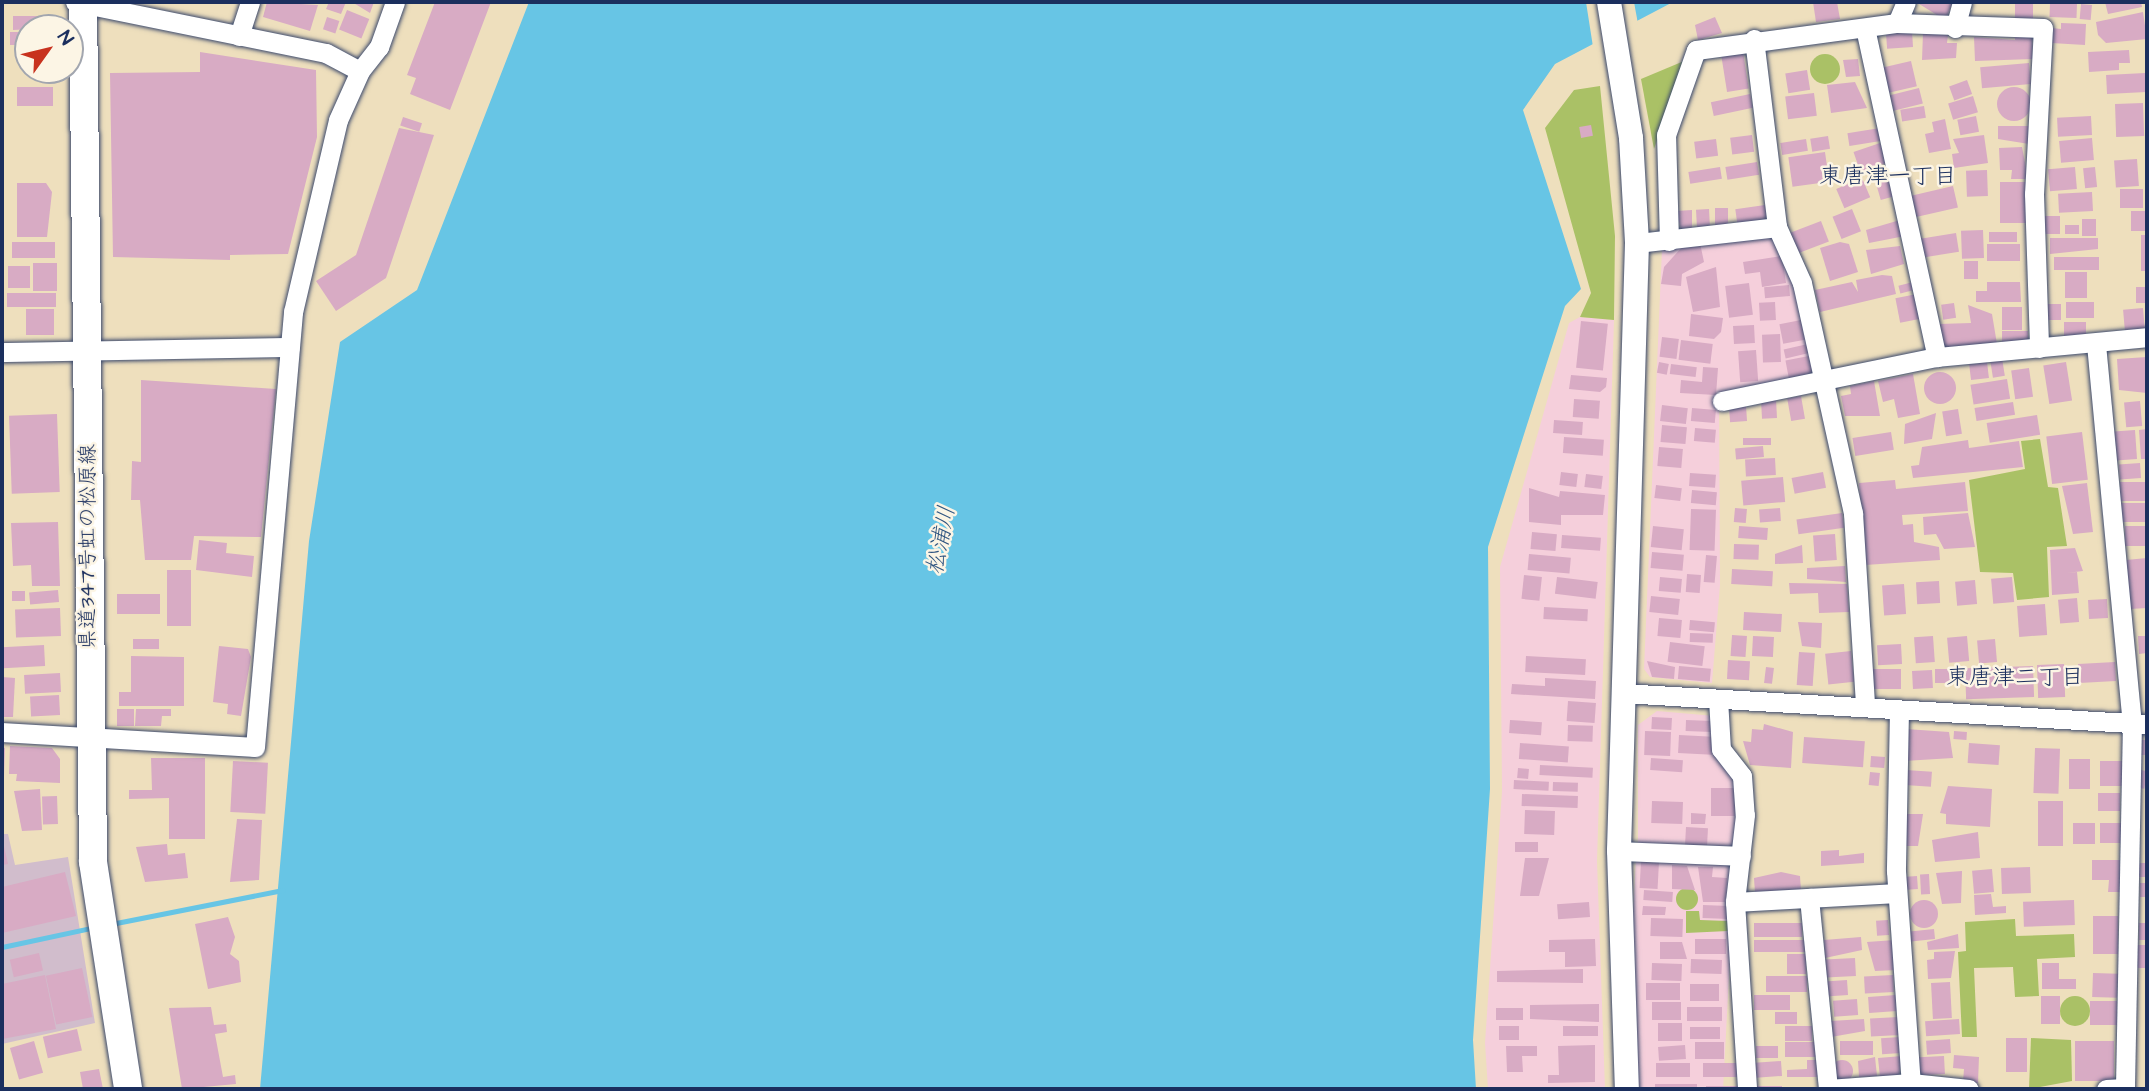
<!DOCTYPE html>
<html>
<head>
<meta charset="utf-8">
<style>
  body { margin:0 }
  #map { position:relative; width:2149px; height:1091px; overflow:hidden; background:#eedfbd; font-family:"Architects Daughter","Klee One",sans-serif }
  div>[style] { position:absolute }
  .built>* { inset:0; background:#f5cfdb; transform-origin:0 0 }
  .industrial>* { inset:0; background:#d1bdcc }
  .green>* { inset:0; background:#aac166 }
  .round { border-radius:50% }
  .water>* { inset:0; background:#67c5e5 }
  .pier>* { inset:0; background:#eedfbd }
  .stream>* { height:5px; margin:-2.5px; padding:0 2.5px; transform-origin:2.5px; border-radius:2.5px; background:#67c5e5 }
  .building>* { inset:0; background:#d8abc4; transform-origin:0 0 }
  .roads { filter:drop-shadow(0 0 2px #3b496c) drop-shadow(0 0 2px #3b496c) }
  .minor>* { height:19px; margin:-9.5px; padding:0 9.5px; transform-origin:9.5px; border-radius:9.5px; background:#fff }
  .tertiary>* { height:24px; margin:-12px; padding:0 12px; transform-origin:12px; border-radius:12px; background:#fff }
  .secondary>* { height:28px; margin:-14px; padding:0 14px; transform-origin:14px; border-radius:14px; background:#fff }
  span { translate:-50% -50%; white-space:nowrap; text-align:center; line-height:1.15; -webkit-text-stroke:5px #fcf5e5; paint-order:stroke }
  .street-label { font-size:21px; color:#1b2f5e }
  .neighbourhood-label { font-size:23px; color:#1b2f5e }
  .water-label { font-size:23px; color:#2e5480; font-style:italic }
  .frame { position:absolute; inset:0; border:4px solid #1b2f5e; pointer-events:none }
  .north { position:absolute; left:14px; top:14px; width:70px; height:70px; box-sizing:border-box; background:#fcf5e5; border:2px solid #a2a6af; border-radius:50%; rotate:56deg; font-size:19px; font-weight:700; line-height:28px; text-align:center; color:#1b2f5e }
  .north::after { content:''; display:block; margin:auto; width:24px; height:32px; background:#c8321e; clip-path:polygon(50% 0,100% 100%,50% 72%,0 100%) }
</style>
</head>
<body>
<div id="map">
  <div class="built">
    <div style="clip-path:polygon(1773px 232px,1796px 284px,1820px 379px,1719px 397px,1720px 585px,1712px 683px,1650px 677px,1644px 669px,1662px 249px)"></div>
    <div style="clip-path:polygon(1580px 317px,1614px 320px,1597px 861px,1605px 1089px,1488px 1089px,1485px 1043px,1502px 791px,1500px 567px,1569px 323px)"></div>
    <div style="clip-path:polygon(1657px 711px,1715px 716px,1740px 784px,1736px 849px,1638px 845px,1638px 725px)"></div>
    <div style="left:1636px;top:859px;width:99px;height:230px;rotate:3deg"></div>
  </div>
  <div class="industrial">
    <div style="clip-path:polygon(2px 834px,8px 834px,15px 865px,68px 857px,95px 1023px,2px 1044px)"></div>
  </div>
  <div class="green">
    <div class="round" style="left:1810px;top:54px;width:30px;height:30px"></div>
    <div style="clip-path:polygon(1684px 61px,1654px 149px,1641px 79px)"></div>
    <div style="clip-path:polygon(1600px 86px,1615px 236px,1614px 320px,1580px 317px,1591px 293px,1545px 128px,1574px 90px)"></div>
    <div style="clip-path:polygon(2040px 439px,2048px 487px,2058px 488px,2067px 546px,2047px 547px,2049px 597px,2017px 600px,2013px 573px,1980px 572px,1969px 480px,2025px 469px,2021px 441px)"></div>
    <div class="round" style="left:1676px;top:888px;width:22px;height:22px"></div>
    <div style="clip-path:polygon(1686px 911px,1699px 911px,1700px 920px,1728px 921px,1728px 931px,1686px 933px)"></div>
    <div style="clip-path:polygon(2015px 919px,2016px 936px,2074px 934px,2075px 957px,2037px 959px,2039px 996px,2015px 997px,2013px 967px,1974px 968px,1977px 1037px,1962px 1037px,1958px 952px,1966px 951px,1965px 922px)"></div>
    <div class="round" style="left:2060px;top:996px;width:30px;height:30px"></div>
    <div style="clip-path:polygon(2031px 1038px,2071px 1040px,2072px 1081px,2029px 1089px)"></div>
  </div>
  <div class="water">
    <div style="clip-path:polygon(529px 2px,1673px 2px,1555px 64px,1523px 110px,1581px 289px,1565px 306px,1488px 547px,1490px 789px,1473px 1040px,1476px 1089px,260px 1089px,309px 541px,340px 342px,417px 290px)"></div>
  </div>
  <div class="pier">
    <div style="clip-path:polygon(1586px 2px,1634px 2px,1638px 24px,1593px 47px)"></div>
  </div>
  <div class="stream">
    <div style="left:111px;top:924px;width:175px;rotate:-11.2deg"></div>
    <div style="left:2px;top:947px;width:95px;rotate:-12.1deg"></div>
  </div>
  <div class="building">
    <div style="clip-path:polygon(267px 2px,318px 5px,310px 31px,263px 17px)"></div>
    <div style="clip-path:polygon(329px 2px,346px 2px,341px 14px,326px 9px)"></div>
    <div style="clip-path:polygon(352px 2px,374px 2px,370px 13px)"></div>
    <div style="clip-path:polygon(435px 2px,491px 2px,450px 110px,410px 94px,416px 78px,407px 75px)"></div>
    <div style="clip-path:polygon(1813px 2px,1837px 2px,1840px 19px,1816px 22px)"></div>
    <div style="clip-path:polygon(1916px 2px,1953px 2px,1945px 20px)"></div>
    <div style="left:2015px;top:2px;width:18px;height:18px"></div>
    <div style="clip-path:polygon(2105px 2px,2141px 2px,2142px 7px,2108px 14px)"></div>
    <div style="left:2050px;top:3px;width:27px;height:14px;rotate:2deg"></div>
    <div style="left:2081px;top:4px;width:11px;height:15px;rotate:5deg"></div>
    <div style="left:347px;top:10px;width:24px;height:21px;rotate:22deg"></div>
    <div style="clip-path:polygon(2143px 12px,2147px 39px,2106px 43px,2098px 35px,2096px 22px)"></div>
    <div style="clip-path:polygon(13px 16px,50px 16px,50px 28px,13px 30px)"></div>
    <div style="left:327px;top:17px;width:13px;height:13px;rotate:18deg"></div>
    <div style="clip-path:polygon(1715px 17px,1722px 33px,1698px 40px,1695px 25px)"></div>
    <div style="clip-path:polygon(2061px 23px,2086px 24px,2085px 45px,2051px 43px,2052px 28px,2061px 29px)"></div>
    <div style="left:10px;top:32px;width:18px;height:13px"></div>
    <div style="left:1912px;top:32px;width:15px;height:26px;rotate:86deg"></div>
    <div style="clip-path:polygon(1923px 33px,1948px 35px,1947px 43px,1957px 43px,1956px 58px,1922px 60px)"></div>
    <div style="clip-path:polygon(2032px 34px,2033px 59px,1975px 61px,1974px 37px,2015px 40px,2015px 35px)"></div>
    <div style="clip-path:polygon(2129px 50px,2130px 63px,2119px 63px,2119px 70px,2089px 72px,2088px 52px)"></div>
    <div style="clip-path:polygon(200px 52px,316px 70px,317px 137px,288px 254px,230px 255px,230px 260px,113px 257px,110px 73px,200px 72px)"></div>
    <div style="left:1743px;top:52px;width:37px;height:22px;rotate:81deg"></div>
    <div style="clip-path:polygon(1858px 59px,1860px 76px,1846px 77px,1843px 60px)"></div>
    <div style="left:1911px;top:61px;width:26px;height:30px;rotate:77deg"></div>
    <div style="left:2029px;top:63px;width:21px;height:49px;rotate:85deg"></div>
    <div style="left:1807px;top:70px;width:20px;height:22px;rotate:81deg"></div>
    <div style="left:2145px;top:73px;width:19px;height:39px;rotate:87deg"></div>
    <div style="left:1967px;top:80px;width:15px;height:19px;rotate:70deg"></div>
    <div style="clip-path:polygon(1855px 82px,1867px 108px,1831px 113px,1827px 85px)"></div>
    <div style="left:17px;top:87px;width:36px;height:19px"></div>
    <div class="round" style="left:1997px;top:87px;width:34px;height:34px"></div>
    <div style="left:1919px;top:88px;width:16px;height:30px;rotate:76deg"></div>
    <div style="left:1814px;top:93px;width:23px;height:29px;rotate:83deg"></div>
    <div style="left:1750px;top:94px;width:14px;height:40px;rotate:78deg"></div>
    <div style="left:1973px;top:96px;width:17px;height:26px;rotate:73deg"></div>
    <div style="left:2143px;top:103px;width:33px;height:28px;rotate:88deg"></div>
    <div style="left:1924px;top:106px;width:12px;height:24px;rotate:81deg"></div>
    <div style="left:1976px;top:116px;width:16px;height:19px;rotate:79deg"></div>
    <div style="left:2091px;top:116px;width:19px;height:34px;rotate:87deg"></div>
    <div style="left:403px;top:117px;width:20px;height:9px;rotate:18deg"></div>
    <div style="clip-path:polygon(1945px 119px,1951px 149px,1929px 153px,1925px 134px,1934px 132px,1932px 122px)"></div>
    <div style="left:1591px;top:125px;width:11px;height:12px;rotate:80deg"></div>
    <div style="clip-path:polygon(1998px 126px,2029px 126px,2029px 144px,1998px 139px)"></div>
    <div style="clip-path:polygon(399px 128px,434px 135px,386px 278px,336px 311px,316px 281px,356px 255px)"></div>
    <div style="left:1880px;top:128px;width:13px;height:33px;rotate:81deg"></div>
    <div style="left:1752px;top:135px;width:17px;height:22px;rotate:83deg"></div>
    <div style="clip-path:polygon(1984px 135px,1988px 163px,1954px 168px,1952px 154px,1959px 153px,1953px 139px)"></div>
    <div style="left:1828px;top:136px;width:13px;height:18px;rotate:81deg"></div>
    <div style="left:2092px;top:138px;width:22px;height:33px;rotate:85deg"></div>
    <div style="left:1716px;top:139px;width:17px;height:22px;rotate:83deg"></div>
    <div style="left:1806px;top:139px;width:12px;height:26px;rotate:81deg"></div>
    <div style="left:1880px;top:143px;width:21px;height:28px;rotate:71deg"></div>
    <div style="clip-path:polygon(2022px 147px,2028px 179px,2011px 179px,2012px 170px,2000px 170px,1999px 148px)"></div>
    <div style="left:1825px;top:152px;width:30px;height:37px;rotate:82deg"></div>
    <div style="left:2137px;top:159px;width:27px;height:23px;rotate:86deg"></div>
    <div style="left:1757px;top:162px;width:13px;height:32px;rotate:81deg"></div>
    <div style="left:1720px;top:167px;width:12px;height:32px;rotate:81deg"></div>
    <div style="left:2075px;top:167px;width:22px;height:27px;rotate:85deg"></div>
    <div style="left:2095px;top:167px;width:20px;height:12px;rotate:84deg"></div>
    <div style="left:1987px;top:170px;width:26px;height:21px;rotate:88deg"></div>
    <div style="left:1862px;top:178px;width:21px;height:28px;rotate:67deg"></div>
    <div style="left:1889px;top:178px;width:19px;height:14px;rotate:74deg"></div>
    <div style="left:2000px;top:182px;width:27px;height:41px"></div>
    <div style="clip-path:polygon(17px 183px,46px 183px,52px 192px,47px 237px,17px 237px)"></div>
    <div style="left:1953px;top:186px;width:22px;height:44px;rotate:77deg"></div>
    <div style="left:2120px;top:189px;width:23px;height:19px"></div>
    <div style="left:2092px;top:192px;width:19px;height:34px;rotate:87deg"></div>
    <div style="left:1765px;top:205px;width:15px;height:30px;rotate:82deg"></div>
    <div style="left:1715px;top:208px;width:13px;height:18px"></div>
    <div style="left:1709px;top:209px;width:19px;height:13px;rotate:87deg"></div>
    <div style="left:1852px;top:209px;width:24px;height:21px;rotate:68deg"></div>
    <div style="clip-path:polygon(1692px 210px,1692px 228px,1681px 229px,1676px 211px)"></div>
    <div style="left:2131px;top:211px;width:16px;height:20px"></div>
    <div style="left:2044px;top:216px;width:16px;height:18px"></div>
    <div style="left:2082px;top:219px;width:14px;height:17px"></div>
    <div style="clip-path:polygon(1900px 220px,1905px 236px,1869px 243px,1866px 230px)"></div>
    <div style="left:1821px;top:221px;width:22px;height:35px;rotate:69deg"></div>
    <div style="left:2065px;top:225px;width:14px;height:9px"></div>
    <div style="left:1983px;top:230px;width:28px;height:22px;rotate:88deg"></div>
    <div style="left:1989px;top:232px;width:28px;height:10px"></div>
    <div style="left:1956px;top:233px;width:19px;height:36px;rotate:81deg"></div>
    <div style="left:2141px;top:235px;width:6px;height:36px"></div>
    <div style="clip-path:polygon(2050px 238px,2098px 238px,2098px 249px,2050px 254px)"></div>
    <div style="left:12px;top:242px;width:43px;height:16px"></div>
    <div style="clip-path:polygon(1840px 242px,1849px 244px,1858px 272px,1830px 281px,1820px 248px)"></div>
    <div style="clip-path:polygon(1700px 243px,1704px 262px,1682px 274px,1681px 286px,1661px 284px,1664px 267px,1682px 247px)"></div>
    <div style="left:1987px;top:244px;width:33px;height:17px"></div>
    <div style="clip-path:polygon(1900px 246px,1904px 264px,1871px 274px,1866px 250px)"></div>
    <div style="clip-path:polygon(1782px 256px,1786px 283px,1762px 287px,1760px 272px,1745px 274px,1743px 262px)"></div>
    <div style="left:2054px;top:257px;width:45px;height:13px"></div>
    <div style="left:1964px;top:261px;width:14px;height:18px"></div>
    <div style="left:33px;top:263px;width:24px;height:28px"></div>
    <div style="left:8px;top:266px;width:22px;height:22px"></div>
    <div style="clip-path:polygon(1716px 267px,1720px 307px,1693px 312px,1686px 277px)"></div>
    <div style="left:2065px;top:272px;width:22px;height:26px"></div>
    <div style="clip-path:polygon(1882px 275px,1892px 276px,1896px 294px,1820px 312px,1815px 290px,1852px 282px,1858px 292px,1856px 280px)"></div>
    <div style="left:1913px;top:282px;width:8px;height:15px;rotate:76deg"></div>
    <div style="clip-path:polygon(1987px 282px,2020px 282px,2021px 302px,1976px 302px,1976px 291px,1987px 291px)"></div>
    <div style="left:1749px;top:283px;width:32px;height:24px;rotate:83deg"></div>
    <div style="left:1789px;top:285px;width:11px;height:25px;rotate:85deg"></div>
    <div style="left:2147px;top:287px;width:16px;height:11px;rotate:90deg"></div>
    <div style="left:7px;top:293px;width:49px;height:14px"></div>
    <div style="left:1917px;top:294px;width:25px;height:22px;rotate:79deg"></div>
    <div style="left:1775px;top:302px;width:18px;height:16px;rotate:87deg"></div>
    <div style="left:2066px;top:302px;width:28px;height:16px"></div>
    <div style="left:1954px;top:303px;width:15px;height:13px;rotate:82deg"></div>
    <div style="left:2046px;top:304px;width:15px;height:16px"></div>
    <div style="clip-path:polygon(1968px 305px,1992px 314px,1997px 344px,1943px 352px,1939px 324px,1971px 323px)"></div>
    <div style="left:2002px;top:307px;width:20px;height:23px"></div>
    <div style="left:2143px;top:308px;width:22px;height:20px;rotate:85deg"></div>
    <div style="left:26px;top:309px;width:28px;height:26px"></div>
    <div style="clip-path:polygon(1691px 314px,1723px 318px,1721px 332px,1714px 339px,1689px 336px)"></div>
    <div style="left:1801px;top:320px;width:20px;height:22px;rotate:79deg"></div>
    <div style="left:1581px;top:321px;width:27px;height:47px;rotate:6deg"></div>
    <div style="left:2086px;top:322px;width:16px;height:22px;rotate:90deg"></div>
    <div style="left:1754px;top:325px;width:18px;height:21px;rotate:87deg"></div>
    <div style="left:2002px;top:331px;width:26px;height:13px"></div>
    <div style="left:1780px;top:334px;width:28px;height:18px;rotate:88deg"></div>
    <div style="left:1662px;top:337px;width:17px;height:20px;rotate:7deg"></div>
    <div style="left:1681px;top:340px;width:32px;height:20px;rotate:7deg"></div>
    <div style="left:1808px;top:344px;width:9px;height:25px;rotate:77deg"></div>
    <div style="left:1756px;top:350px;width:31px;height:18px;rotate:86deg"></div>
    <div style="left:1809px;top:356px;width:21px;height:24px;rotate:79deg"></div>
    <div style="clip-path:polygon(2147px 357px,2147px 393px,2119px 390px,2117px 359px)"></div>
    <div style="left:2002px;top:358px;width:18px;height:12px;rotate:81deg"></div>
    <div style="left:1659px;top:362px;width:10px;height:11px;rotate:11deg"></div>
    <div style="left:1987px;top:362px;width:16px;height:18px;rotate:83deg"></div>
    <div style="left:2066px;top:362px;width:39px;height:23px;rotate:81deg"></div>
    <div style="left:1671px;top:364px;width:26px;height:10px;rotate:7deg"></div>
    <div style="clip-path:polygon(1703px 367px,1718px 368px,1716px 395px,1680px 393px,1681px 380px,1702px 382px)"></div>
    <div style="left:2029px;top:368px;width:29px;height:18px;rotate:82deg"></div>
    <div class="round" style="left:1924px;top:372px;width:32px;height:32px"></div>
    <div style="clip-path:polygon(1913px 374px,1920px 414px,1898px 418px,1894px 399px,1883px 402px,1878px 381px)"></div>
    <div style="clip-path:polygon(1571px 375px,1607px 378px,1606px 387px,1600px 392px,1569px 389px)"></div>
    <div style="left:2007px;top:379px;width:20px;height:37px;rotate:81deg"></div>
    <div style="clip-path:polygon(141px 380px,276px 389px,261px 537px,194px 536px,191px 560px,145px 560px,140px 500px,131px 500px,132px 461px,141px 462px)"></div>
    <div style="clip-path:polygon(1874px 381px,1880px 416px,1845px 416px,1841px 396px,1851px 394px,1850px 386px)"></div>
    <div style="left:1801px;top:396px;width:23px;height:14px;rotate:80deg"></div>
    <div style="left:1574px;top:399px;width:26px;height:18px;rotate:4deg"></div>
    <div style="left:1776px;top:399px;width:19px;height:15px;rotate:87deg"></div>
    <div style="left:2140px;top:401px;width:25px;height:16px;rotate:85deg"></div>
    <div style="left:2013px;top:402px;width:13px;height:39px;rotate:81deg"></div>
    <div style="left:1662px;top:405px;width:26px;height:16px;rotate:7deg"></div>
    <div style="left:1746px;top:406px;width:15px;height:17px;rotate:86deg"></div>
    <div style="left:1692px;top:408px;width:24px;height:13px;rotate:5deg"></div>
    <div style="left:1958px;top:409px;width:25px;height:16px;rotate:81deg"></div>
    <div style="clip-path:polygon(1936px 413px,1932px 439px,1904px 444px,1905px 424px)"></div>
    <div style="left:57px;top:414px;width:78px;height:48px;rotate:88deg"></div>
    <div style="left:2037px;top:415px;width:20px;height:51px;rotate:81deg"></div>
    <div style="left:1554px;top:420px;width:29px;height:13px;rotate:4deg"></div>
    <div style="left:1662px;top:425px;width:25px;height:17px;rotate:5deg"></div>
    <div style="left:1695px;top:428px;width:21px;height:13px;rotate:5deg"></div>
    <div style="clip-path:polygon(2147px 429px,2147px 459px,2141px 459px,2139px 430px)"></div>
    <div style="left:2135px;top:430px;width:29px;height:21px;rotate:86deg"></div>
    <div style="left:1891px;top:432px;width:18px;height:39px;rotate:81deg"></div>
    <div style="left:2082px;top:432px;width:48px;height:36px;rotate:83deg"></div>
    <div style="left:1564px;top:437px;width:40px;height:16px;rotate:4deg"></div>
    <div style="left:1771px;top:438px;width:7px;height:28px;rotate:90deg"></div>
    <div style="clip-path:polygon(1968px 440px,1969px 448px,2019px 441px,2023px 467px,1913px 478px,1911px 466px,1919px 465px,1922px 447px)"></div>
    <div style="left:1763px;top:446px;width:11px;height:28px;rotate:85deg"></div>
    <div style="left:1659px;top:447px;width:24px;height:19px;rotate:5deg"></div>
    <div style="left:1775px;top:458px;width:17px;height:30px;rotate:87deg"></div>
    <div style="left:2140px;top:463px;width:15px;height:21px;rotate:86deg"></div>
    <div style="left:1561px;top:472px;width:17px;height:13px;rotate:7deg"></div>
    <div style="left:1823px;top:472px;width:16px;height:32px;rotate:79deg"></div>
    <div style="left:1690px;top:473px;width:26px;height:13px;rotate:4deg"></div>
    <div style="left:1586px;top:474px;width:17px;height:13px;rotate:7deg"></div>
    <div style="left:1783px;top:477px;width:25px;height:42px;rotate:85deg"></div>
    <div style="clip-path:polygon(1895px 480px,1896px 489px,1965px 482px,1968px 511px,1902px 515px,1903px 525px,1913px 524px,1914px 542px,1939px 547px,1940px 560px,1865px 565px,1859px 483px)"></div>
    <div style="left:2147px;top:482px;width:19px;height:27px;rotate:90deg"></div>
    <div style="clip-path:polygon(2087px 483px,2093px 532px,2073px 534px,2062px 486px)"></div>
    <div style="left:1656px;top:485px;width:26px;height:13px;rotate:7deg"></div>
    <div style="clip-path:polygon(1529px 488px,1559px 497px,1560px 491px,1605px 495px,1603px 515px,1561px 515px,1561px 525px,1529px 522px)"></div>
    <div style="left:1692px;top:490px;width:25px;height:13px;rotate:5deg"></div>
    <div style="left:2147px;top:503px;width:19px;height:26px;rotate:90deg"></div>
    <div style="left:1735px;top:508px;width:12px;height:14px;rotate:5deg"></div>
    <div style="left:1780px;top:508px;width:13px;height:21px;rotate:86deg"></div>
    <div style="left:1691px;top:509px;width:25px;height:41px;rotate:2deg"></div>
    <div style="left:1842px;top:513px;width:15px;height:46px;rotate:82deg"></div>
    <div style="clip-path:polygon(1968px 513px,1975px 547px,1944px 549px,1936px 534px,1924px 535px,1923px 517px)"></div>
    <div style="clip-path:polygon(58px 522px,60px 586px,32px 586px,31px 565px,13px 566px,11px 523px)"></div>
    <div style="left:1653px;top:526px;width:31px;height:21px;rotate:6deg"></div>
    <div style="left:1739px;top:526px;width:29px;height:12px;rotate:4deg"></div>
    <div style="left:2147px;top:526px;width:20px;height:22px;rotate:90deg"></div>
    <div style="left:1532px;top:532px;width:25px;height:17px;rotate:5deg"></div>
    <div style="left:1835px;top:534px;width:26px;height:22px;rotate:86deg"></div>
    <div style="left:1562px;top:535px;width:39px;height:13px;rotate:4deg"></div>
    <div style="clip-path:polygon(199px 540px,227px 543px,226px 553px,254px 556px,252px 577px,196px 570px)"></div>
    <div style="left:1734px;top:544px;width:25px;height:15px;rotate:2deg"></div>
    <div style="clip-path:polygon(1802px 545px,1803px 563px,1775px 564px,1775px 554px)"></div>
    <div style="clip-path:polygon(2075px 548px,2083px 571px,2067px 573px,2077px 572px,2079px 593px,2052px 595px,2050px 550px)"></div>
    <div style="left:1652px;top:552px;width:32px;height:16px;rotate:5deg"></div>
    <div style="left:1529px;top:554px;width:42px;height:16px;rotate:5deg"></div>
    <div style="left:1706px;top:555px;width:11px;height:27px;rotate:5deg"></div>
    <div style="clip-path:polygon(2147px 558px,2147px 608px,2130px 609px,2126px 560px)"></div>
    <div style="clip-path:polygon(1845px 566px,1846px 582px,1807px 579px,1807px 568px)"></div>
    <div style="left:1732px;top:569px;width:41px;height:15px;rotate:3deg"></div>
    <div style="left:167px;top:570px;width:24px;height:56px"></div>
    <div style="left:1687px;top:574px;width:14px;height:18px;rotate:4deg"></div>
    <div style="left:1524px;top:575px;width:18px;height:24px;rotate:6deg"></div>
    <div style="left:1557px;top:577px;width:41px;height:17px;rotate:7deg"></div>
    <div style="left:1660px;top:577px;width:22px;height:14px;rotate:5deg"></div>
    <div style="left:2012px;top:577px;width:25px;height:21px;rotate:85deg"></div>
    <div style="left:1975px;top:580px;width:24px;height:20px;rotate:85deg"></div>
    <div style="left:1939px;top:581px;width:22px;height:23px;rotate:87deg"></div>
    <div style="clip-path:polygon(1789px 583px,1847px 584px,1849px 612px,1819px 613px,1818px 593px,1790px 594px)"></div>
    <div style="left:1904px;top:584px;width:30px;height:22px;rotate:86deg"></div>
    <div style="left:58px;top:590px;width:12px;height:29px;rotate:85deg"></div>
    <div style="left:25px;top:591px;width:10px;height:13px;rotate:90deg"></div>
    <div style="left:117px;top:594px;width:43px;height:20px"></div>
    <div style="left:1651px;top:596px;width:29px;height:16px;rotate:6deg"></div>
    <div style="left:2077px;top:598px;width:24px;height:19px;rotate:85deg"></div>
    <div style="left:2107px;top:599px;width:19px;height:19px;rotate:87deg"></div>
    <div style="left:2045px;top:604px;width:31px;height:28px;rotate:86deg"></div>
    <div style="left:1544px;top:607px;width:44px;height:12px;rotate:3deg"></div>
    <div style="left:60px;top:608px;width:28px;height:45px;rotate:88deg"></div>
    <div style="left:1744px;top:612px;width:38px;height:18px;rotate:3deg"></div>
    <div style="left:1659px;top:618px;width:23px;height:18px;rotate:5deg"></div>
    <div style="left:1690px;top:620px;width:25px;height:10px;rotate:5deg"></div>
    <div style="clip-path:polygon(1798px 622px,1822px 623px,1821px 648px,1802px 646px)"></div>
    <div style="left:1690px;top:633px;width:23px;height:9px;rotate:2deg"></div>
    <div style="left:1732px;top:635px;width:15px;height:21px;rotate:4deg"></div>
    <div style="left:1753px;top:636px;width:21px;height:20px;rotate:3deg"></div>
    <div style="left:1933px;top:636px;width:26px;height:19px;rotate:86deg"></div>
    <div style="left:1967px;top:636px;width:25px;height:20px;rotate:85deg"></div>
    <div style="clip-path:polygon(2138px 636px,2147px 636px,2147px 653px,2139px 654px)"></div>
    <div style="left:133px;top:639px;width:26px;height:10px"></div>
    <div style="left:1995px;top:639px;width:23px;height:18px;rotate:85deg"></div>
    <div style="left:1670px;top:642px;width:35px;height:20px;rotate:7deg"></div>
    <div style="left:1901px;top:644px;width:20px;height:24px;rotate:87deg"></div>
    <div style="left:44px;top:645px;width:21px;height:42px;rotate:87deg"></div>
    <div style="clip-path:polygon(219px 646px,248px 649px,251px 657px,241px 716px,227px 714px,228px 704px,213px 702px)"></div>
    <div style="left:1851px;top:651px;width:31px;height:26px;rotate:84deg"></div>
    <div style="left:1799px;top:652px;width:16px;height:33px;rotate:4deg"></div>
    <div style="clip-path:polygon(131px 656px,184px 657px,184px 706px,119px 706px,119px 692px,131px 692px)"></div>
    <div style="left:1526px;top:656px;width:60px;height:16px;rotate:3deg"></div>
    <div style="left:1728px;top:660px;width:22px;height:19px;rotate:3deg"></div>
    <div style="clip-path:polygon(1647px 661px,1675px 667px,1674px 679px,1652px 677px)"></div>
    <div style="left:2115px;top:662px;width:19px;height:37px;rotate:87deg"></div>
    <div style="left:2064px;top:664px;width:33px;height:27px;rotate:88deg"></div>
    <div style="left:1679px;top:666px;width:32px;height:13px;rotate:5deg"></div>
    <div style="left:2033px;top:666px;width:31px;height:68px;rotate:88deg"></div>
    <div style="left:1766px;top:667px;width:8px;height:16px;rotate:7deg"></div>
    <div style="left:1901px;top:669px;width:20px;height:28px;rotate:90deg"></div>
    <div style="left:1961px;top:669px;width:14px;height:26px;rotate:90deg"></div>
    <div style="left:1932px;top:670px;width:18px;height:20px;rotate:87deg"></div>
    <div style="left:60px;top:673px;width:19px;height:36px;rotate:87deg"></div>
    <div style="clip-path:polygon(2px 677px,15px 678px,13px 717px,2px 717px)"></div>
    <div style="clip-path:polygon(1545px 678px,1596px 681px,1595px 699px,1511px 694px,1512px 684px,1545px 686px)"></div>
    <div style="left:59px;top:695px;width:20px;height:29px;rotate:87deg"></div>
    <div style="left:1568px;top:701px;width:28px;height:20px;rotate:4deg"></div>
    <div style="left:117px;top:709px;width:17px;height:17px"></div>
    <div style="clip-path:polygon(136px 709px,171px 709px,171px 716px,162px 716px,161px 726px,135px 726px)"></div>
    <div style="left:1652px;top:717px;width:20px;height:12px;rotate:3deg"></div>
    <div style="left:1510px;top:720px;width:32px;height:13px;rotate:4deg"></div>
    <div style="left:1686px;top:720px;width:26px;height:11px;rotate:2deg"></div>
    <div style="clip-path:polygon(1764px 724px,1793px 732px,1791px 768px,1750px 765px,1743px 741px,1751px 742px,1752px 729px,1763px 730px)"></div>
    <div style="left:1568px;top:725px;width:25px;height:16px;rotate:2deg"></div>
    <div style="clip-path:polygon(1906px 729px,1949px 732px,1953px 758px,1904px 761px)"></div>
    <div style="left:1645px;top:731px;width:26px;height:24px;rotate:2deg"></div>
    <div style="left:1954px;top:731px;width:13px;height:8px;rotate:4deg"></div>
    <div style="left:1679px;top:735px;width:34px;height:18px;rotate:3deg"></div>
    <div style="left:1804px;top:737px;width:61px;height:26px;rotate:4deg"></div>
    <div style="left:2139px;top:740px;width:8px;height:15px"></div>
    <div style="left:1520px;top:743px;width:49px;height:16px;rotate:4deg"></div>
    <div style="left:1969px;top:743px;width:31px;height:20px;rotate:4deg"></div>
    <div style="clip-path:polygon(10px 746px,52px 748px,60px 759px,60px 783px,16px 781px,17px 774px,9px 774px)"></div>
    <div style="clip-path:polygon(2px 747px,5px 748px,4px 777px,2px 777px)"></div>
    <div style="left:2035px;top:748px;width:25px;height:45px;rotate:2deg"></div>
    <div style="left:1871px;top:756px;width:14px;height:11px;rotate:4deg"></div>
    <div style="clip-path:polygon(151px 758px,205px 758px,205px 839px,169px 839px,169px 798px,129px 799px,129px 790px,152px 790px)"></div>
    <div style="left:1651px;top:758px;width:32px;height:12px;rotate:4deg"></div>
    <div style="left:2069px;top:759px;width:21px;height:30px"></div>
    <div style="left:233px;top:761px;width:35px;height:51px;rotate:3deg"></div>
    <div style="left:2100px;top:761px;width:22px;height:25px"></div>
    <div style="left:1540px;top:765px;width:53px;height:10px;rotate:3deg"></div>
    <div style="left:1518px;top:768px;width:11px;height:10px;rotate:5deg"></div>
    <div style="left:1906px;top:770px;width:26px;height:15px;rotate:4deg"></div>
    <div style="left:2140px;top:770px;width:7px;height:18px;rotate:8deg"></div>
    <div style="left:1870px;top:772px;width:10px;height:13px;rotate:6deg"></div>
    <div style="left:1514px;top:780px;width:35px;height:9px;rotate:3deg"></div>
    <div style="left:1553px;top:782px;width:25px;height:9px;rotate:2deg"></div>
    <div style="clip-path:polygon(1948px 786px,1992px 789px,1990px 827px,1946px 824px,1946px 814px,1940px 813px)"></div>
    <div style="left:1711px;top:788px;width:24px;height:28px"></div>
    <div style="clip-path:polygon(40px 789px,42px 830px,22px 831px,14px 791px)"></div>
    <div style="left:2098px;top:793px;width:22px;height:18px"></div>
    <div style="left:1522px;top:794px;width:56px;height:12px;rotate:2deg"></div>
    <div style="left:57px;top:796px;width:28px;height:15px;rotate:88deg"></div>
    <div style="left:1652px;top:801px;width:31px;height:22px;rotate:2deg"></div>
    <div style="left:2038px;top:801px;width:25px;height:45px"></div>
    <div style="left:1525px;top:810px;width:30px;height:24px;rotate:2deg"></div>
    <div style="clip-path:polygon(1691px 813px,1706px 814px,1705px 824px,1691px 824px)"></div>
    <div style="clip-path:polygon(1902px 814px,1923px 814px,1918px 846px,1902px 846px)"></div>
    <div style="clip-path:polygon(237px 819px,262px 820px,259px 880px,230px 882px)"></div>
    <div style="left:2073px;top:823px;width:22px;height:21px"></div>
    <div style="left:2100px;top:823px;width:22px;height:20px"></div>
    <div style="left:1686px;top:827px;width:22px;height:19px;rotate:3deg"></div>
    <div style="clip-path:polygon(1978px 832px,1980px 858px,1935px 862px,1932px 840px)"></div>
    <div style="clip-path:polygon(2px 837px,8px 864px,2px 865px)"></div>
    <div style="left:1515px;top:842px;width:23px;height:10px"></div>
    <div style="clip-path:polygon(167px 844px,168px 855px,185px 853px,188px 878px,145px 882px,136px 847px)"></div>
    <div style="clip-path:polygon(1839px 850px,1839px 856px,1864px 853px,1864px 863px,1821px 866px,1821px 851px)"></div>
    <div style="clip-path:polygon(1525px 858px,1549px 858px,1539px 896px,1520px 896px)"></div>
    <div style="clip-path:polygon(2092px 860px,2120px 860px,2120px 892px,2108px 892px,2109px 880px,2092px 880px)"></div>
    <div style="left:1641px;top:861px;width:18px;height:27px;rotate:3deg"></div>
    <div style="left:2139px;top:863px;width:8px;height:14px"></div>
    <div style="clip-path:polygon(1672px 865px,1687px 866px,1695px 890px,1672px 889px)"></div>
    <div style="clip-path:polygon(1698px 867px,1713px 867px,1712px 877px,1727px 878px,1726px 902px,1703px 902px)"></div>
    <div style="left:2030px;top:867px;width:26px;height:29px;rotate:88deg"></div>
    <div style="left:1992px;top:869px;width:23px;height:20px;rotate:85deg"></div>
    <div style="clip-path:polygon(1962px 871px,1961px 903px,1942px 904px,1936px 873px)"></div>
    <div style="clip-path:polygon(65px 872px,76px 916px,2px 933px,2px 887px)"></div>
    <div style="clip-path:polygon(1781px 872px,1800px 876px,1801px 891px,1755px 893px,1754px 878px)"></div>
    <div style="left:1929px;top:874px;width:20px;height:9px;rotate:87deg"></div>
    <div style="left:1917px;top:876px;width:13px;height:14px;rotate:86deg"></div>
    <div style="left:2140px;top:883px;width:7px;height:14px"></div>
    <div style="left:1644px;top:890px;width:29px;height:10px;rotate:4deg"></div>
    <div style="clip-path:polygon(1991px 894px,1993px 907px,2006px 906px,2006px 913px,1975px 915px,1974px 895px)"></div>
    <div class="round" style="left:1910px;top:900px;width:28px;height:28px"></div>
    <div style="left:2074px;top:900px;width:25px;height:51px;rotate:88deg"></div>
    <div style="left:1589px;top:902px;width:15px;height:32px;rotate:86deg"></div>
    <div style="left:1703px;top:905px;width:26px;height:13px;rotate:2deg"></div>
    <div style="clip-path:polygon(1643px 906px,1666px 907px,1665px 915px,1642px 915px)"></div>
    <div style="left:2093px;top:916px;width:25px;height:38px"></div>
    <div style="clip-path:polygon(228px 917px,235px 937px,230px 954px,239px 961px,241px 982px,208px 989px,195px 924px)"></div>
    <div style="left:1651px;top:918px;width:32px;height:18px;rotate:2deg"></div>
    <div style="left:1888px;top:920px;width:15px;height:12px;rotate:86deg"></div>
    <div style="left:1802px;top:923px;width:14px;height:48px;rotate:90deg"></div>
    <div style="left:2139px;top:923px;width:8px;height:17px"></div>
    <div style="left:1934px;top:929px;width:10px;height:24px;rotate:84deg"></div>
    <div style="clip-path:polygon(1958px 934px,1959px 948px,1928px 950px,1927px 942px)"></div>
    <div style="clip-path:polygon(1861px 937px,1862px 950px,1825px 958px,1824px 940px)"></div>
    <div style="clip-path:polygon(1595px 939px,1596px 966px,1565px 967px,1565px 952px,1549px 952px,1549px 940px)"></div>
    <div style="left:1695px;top:939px;width:31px;height:15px"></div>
    <div style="left:1805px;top:940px;width:12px;height:51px;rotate:90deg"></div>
    <div style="clip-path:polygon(1895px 940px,1897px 970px,1875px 971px,1867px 942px)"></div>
    <div style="clip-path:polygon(1660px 942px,1682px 942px,1687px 959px,1660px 959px)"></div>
    <div style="left:2137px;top:945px;width:10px;height:23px"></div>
    <div style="clip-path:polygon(1955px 951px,1951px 978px,1928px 979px,1927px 960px,1934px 959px,1934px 952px)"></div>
    <div style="left:39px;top:953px;width:18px;height:30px;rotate:77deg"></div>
    <div style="left:1787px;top:954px;width:19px;height:20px"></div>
    <div style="left:1855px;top:958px;width:18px;height:30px;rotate:87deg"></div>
    <div style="left:1691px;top:959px;width:31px;height:14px;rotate:2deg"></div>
    <div style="left:1652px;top:963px;width:30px;height:17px;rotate:2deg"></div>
    <div style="clip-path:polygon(2042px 963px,2059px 963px,2059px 979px,2076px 979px,2076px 989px,2042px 989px)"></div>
    <div style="left:82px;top:968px;width:50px;height:37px;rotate:78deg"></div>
    <div style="clip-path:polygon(1583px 969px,1583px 983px,1497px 982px,1497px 971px)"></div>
    <div style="left:2093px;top:973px;width:25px;height:24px;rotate:2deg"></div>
    <div style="clip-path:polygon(45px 975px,56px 1029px,2px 1039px,2px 984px)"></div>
    <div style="left:1893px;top:975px;width:17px;height:29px;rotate:87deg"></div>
    <div style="left:1807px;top:976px;width:16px;height:41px;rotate:90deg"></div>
    <div style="left:1847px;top:980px;width:15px;height:22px;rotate:86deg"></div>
    <div style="left:1950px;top:982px;width:36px;height:19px;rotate:87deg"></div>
    <div style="left:1646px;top:983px;width:34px;height:17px"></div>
    <div style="left:1690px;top:984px;width:29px;height:17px"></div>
    <div style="left:1754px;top:995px;width:36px;height:15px"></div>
    <div style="left:1896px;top:995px;width:16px;height:28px;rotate:86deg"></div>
    <div style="left:2041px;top:996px;width:19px;height:28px"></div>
    <div style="left:1857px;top:999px;width:16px;height:24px;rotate:86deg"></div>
    <div style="left:2090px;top:1001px;width:27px;height:24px"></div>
    <div style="left:1652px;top:1002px;width:29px;height:18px"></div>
    <div style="clip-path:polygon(1599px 1004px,1599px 1022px,1530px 1019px,1530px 1005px)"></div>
    <div style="clip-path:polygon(211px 1007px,214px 1025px,226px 1024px,227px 1032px,215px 1034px,223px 1077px,235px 1075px,236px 1084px,182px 1089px,169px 1008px)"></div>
    <div style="left:1687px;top:1007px;width:35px;height:14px"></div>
    <div style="left:1496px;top:1008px;width:27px;height:12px"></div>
    <div style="left:1775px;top:1012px;width:22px;height:12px"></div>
    <div style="left:1899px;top:1017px;width:18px;height:29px;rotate:87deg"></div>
    <div style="clip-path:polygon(1864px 1019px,1865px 1031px,1831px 1037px,1830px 1021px)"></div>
    <div style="left:1959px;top:1019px;width:15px;height:34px;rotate:86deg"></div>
    <div style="left:1658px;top:1023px;width:24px;height:18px"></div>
    <div style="left:1499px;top:1026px;width:20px;height:14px"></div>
    <div style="left:1563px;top:1026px;width:35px;height:10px"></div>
    <div style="left:1785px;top:1026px;width:27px;height:15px"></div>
    <div style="left:1720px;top:1027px;width:12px;height:30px;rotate:90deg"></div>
    <div style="left:77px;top:1029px;width:22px;height:35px;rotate:77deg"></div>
    <div style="left:1900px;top:1037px;width:16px;height:19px;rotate:86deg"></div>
    <div style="left:2006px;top:1038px;width:21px;height:34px"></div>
    <div style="left:1950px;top:1039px;width:14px;height:24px;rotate:86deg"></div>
    <div style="left:34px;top:1041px;width:33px;height:25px;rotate:74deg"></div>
    <div style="left:1873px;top:1041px;width:14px;height:33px;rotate:90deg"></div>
    <div style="left:2075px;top:1041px;width:39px;height:40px"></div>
    <div style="left:1695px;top:1042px;width:29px;height:17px"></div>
    <div style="left:1816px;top:1042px;width:15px;height:31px;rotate:90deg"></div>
    <div style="clip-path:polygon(1595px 1045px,1595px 1082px,1548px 1083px,1548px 1075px,1559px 1075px,1558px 1046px)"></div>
    <div style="left:1685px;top:1045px;width:14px;height:27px;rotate:86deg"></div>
    <div style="clip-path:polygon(1506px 1046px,1537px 1046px,1537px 1056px,1522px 1056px,1523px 1072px,1507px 1072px)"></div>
    <div style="left:1778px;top:1046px;width:12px;height:22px;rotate:90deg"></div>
    <div style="clip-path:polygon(1954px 1055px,1979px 1057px,1978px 1083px,1963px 1082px,1964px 1069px,1953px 1068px)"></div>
    <div style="clip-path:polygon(1902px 1056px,1899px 1076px,1880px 1077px,1878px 1058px)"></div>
    <div style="left:1944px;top:1056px;width:18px;height:25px;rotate:87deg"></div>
    <div style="clip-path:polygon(1875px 1057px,1877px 1076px,1859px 1077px,1858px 1061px)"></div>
    <div class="round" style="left:1831px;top:1060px;width:22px;height:22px"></div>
    <div style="clip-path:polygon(1807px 1060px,1819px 1060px,1819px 1077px,1787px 1077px,1787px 1070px,1807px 1069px)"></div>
    <div style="left:1781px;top:1061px;width:15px;height:26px;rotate:86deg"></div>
    <div style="left:1690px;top:1063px;width:14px;height:34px;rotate:90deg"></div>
    <div style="left:1737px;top:1063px;width:14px;height:34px;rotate:90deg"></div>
    <div style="clip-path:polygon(99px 1069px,103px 1089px,83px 1089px,80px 1072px)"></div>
    <div style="left:1655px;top:1084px;width:42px;height:5px"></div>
    <div style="left:1706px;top:1086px;width:33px;height:3px"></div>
    <div style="left:1757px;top:1086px;width:25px;height:3px"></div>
  </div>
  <div class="roads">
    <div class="minor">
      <div style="left:75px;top:2px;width:256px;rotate:11.5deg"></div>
      <div style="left:326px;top:53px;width:38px;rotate:28deg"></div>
      <div style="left:1897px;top:23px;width:23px;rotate:-67deg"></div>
      <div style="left:1865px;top:28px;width:337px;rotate:77.7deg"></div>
      <div style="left:1955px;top:28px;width:27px;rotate:-75deg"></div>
      <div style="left:239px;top:36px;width:36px;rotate:-72deg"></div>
      <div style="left:1754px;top:39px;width:189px;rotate:83deg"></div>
      <div style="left:1777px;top:227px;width:61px;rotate:65.9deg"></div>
      <div style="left:1802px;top:283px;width:236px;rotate:77.5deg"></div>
      <div style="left:1853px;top:513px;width:193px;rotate:86.4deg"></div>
      <div style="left:1669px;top:241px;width:106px;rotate:-91.6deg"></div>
      <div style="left:1666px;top:135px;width:90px;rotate:-70.6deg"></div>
      <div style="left:1696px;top:50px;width:203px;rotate:-7.7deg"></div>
      <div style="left:1897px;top:23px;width:146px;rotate:2deg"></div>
      <div style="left:2043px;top:28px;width:166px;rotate:93.1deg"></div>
      <div style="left:2034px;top:194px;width:154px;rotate:88.1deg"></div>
      <div style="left:1637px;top:243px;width:141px;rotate:-6.5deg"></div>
      <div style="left:2096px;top:344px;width:380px;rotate:84.6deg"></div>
      <div style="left:2132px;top:722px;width:367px;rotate:91.1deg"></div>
      <div style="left:2px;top:352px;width:288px;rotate:-1deg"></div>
      <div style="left:1722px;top:401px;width:219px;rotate:-11.6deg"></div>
      <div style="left:1937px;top:357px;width:211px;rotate:-5.4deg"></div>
      <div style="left:1622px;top:693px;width:526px;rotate:3.38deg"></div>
      <div style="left:1718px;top:699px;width:50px;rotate:86.6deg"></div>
      <div style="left:1721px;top:749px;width:34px;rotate:52deg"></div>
      <div style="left:1742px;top:776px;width:39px;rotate:86deg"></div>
      <div style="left:1745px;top:815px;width:88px;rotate:96.6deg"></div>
      <div style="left:1735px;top:902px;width:187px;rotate:86.3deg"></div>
      <div style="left:1899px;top:710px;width:161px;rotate:91.1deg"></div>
      <div style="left:1896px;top:871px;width:213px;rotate:86deg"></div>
      <div style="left:2px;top:732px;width:253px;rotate:3.4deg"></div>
      <div style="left:255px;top:747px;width:437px;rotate:-85deg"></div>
      <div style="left:293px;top:312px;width:197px;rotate:-76.8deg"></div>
      <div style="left:338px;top:120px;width:54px;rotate:-65.8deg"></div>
      <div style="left:360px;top:71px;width:31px;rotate:-52deg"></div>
      <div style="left:379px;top:47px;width:48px;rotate:-70.4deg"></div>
      <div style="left:1619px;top:851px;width:122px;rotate:2.3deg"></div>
      <div style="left:1809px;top:898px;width:192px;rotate:84.3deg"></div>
      <div style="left:1735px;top:902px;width:162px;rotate:-3.2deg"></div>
      <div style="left:1828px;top:1089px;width:83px;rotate:-4.1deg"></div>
      <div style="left:1911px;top:1083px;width:58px;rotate:5.9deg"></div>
      <div style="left:2106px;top:1089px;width:19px;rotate:-3deg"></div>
    </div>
    <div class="tertiary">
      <div style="left:1609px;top:2px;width:138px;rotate:80.8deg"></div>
      <div style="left:1631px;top:138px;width:105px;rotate:86.7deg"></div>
      <div style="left:1637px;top:243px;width:608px;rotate:91.7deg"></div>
      <div style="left:1619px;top:851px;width:238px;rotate:88.1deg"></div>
    </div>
    <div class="secondary">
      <div style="left:83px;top:2px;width:860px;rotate:89.33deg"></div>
      <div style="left:93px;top:862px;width:230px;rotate:81.2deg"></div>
    </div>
  </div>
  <div class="street-label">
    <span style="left:88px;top:547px;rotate:-90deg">県道347号虹の松原線</span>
  </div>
  <div class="neighbourhood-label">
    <span style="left:1888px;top:176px">東唐津一丁目</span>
    <span style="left:2015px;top:677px">東唐津二丁目</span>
  </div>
  <div class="water-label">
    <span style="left:941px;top:540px;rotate:-79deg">松浦川</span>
  </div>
  <div class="frame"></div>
  <div class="north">N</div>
</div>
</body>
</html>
